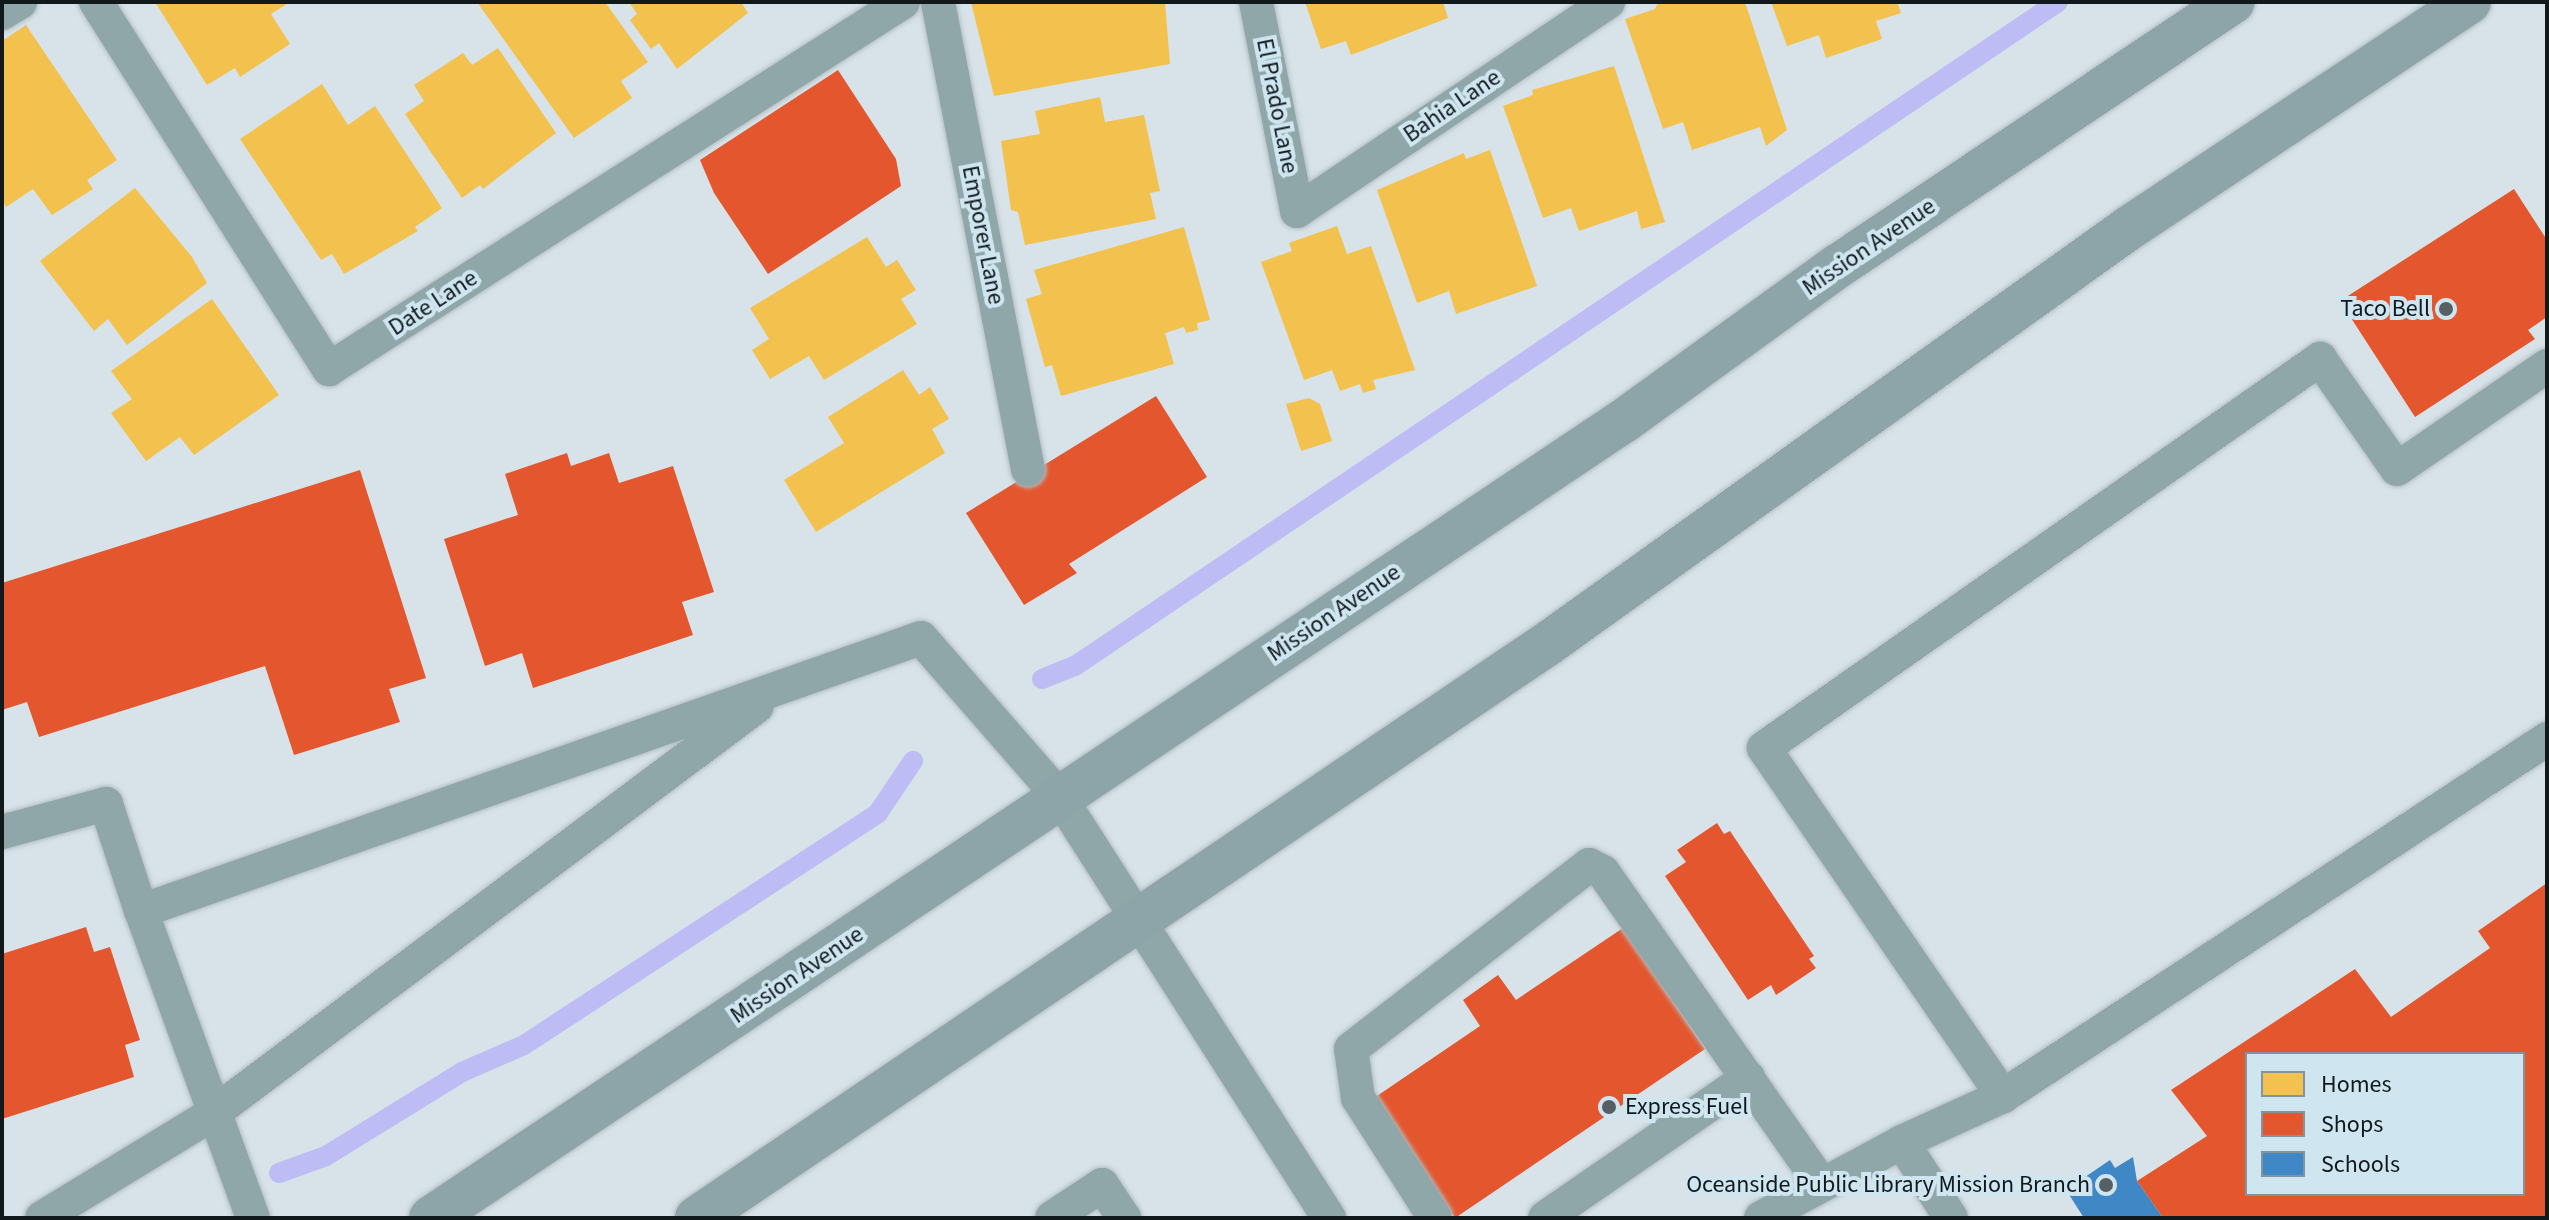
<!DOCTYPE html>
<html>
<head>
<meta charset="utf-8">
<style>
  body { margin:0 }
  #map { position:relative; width:2549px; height:1220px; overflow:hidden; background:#d7e3e9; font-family:"Source Sans 3",sans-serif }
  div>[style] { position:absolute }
  .homes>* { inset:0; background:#f2c14e }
  .shops>* { inset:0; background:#e4572e }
  .schools>* { inset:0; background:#3f88c5 }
  .stream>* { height:20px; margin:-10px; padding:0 10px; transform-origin:10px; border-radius:10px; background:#bebcf4 }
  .roads { filter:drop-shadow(0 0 2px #b5bec3) drop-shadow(0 0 2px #b5bec3) }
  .lane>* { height:34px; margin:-17px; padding:0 17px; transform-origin:17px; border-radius:17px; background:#90a7a9 }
  .secondary>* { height:44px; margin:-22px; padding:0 22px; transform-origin:22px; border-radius:22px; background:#8da5a8 }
  .dots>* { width:22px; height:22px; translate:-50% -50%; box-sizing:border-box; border:4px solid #cfe6f1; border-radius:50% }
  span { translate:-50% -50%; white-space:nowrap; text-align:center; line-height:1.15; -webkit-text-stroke:8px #cfe6f1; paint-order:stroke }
  .street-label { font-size:24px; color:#11191d }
  .poi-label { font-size:24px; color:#11191d }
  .right { translate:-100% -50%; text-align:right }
  .left { translate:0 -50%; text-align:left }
  .frame { position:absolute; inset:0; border:4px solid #11191d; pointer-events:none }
  .legend { position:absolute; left:2245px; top:1052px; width:280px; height:144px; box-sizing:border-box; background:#cfe6f1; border:2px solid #83949c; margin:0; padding:10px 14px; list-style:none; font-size:24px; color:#11191d }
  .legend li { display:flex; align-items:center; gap:16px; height:40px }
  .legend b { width:40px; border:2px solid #83949c }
</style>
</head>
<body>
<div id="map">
  <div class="homes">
    <div style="clip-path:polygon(155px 2px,290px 2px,271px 14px,290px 44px,240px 77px,235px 68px,207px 85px)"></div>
    <div style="clip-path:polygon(477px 2px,605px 2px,648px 62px,621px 81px,632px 98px,574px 138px)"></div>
    <div style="clip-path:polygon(629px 2px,741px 2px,748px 13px,677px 69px,659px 43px,651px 49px,630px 20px,637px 14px)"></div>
    <div style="clip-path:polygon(971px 2px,1165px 2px,1170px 64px,994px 96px)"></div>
    <div style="clip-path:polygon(1305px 2px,1443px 2px,1448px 18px,1351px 55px,1346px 41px,1321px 49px)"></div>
    <div style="clip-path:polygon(1745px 2px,1787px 130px,1766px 146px,1760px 127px,1692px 150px,1683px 122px,1663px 129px,1625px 19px,1655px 9px,1658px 2px)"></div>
    <div style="clip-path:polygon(1771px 2px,1897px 2px,1901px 13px,1876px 21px,1882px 39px,1826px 58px,1819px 35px,1787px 46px)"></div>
    <div style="clip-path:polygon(26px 25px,117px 160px,87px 180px,93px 189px,52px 215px,33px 189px,6px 207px,2px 200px,2px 41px)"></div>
    <div style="clip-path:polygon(498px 48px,556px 133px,483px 189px,480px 185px,462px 198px,405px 114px,424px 101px,414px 85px,463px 53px,472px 65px)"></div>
    <div style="clip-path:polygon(1614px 66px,1665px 222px,1641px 229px,1637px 211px,1579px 231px,1571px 208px,1543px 218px,1503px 106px,1533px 95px,1532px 90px)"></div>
    <div style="clip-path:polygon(322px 84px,348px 125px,375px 106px,442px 208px,415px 227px,418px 231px,344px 274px,332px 254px,321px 260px,240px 139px)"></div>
    <div style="clip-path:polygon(1100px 97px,1105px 122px,1144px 115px,1160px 191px,1150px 193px,1156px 219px,1025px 245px,1018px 212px,1011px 210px,1001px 141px,1040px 134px,1035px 111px)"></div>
    <div style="clip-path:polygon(1490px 150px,1537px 286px,1456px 314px,1449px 291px,1417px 303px,1377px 190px,1464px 153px,1466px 159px)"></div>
    <div style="clip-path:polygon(135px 188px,192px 257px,207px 283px,127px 345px,108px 319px,94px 331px,40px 261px)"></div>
    <div style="clip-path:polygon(1337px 226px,1347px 254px,1371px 246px,1415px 370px,1373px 380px,1376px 389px,1363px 393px,1360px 384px,1340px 391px,1332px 370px,1304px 380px,1261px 262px,1292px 251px,1289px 243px)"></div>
    <div style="clip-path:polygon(1184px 227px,1210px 320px,1197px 323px,1198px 330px,1186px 333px,1184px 327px,1165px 333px,1174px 364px,1061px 396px,1052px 365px,1045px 367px,1026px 299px,1042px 294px,1034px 270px)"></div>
    <div style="clip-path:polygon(867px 237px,886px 267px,897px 260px,916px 290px,901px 299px,917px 324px,824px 380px,809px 356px,770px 379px,752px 350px,769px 339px,750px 308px)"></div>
    <div style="clip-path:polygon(212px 299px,279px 395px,194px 455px,180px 437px,146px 461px,111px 413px,132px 399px,111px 371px)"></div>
    <div style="clip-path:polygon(903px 370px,919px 395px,930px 387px,949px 419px,932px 429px,945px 453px,816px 532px,784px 480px,844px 443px,828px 417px)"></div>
    <div style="clip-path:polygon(1309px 398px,1320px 404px,1332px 441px,1301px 451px,1286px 404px)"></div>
  </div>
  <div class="shops">
    <div style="clip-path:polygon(838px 70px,896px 159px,901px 186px,768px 274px,714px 193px,700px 160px)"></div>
    <div style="clip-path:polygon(2514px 189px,2547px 240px,2547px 317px,2528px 330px,2535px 339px,2415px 417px,2340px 301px)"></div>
    <div style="clip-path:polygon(1156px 396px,1207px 477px,1069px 564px,1077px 573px,1024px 605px,966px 513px)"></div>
    <div style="clip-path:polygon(567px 453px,571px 466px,609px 453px,619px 483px,673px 466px,714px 592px,682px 602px,693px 635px,533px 688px,522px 653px,485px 666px,444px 539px,518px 515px,505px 474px)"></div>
    <div style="clip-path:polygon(360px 470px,426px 678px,389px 689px,400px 722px,294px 755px,265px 666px,39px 737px,27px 702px,2px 710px,2px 583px)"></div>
    <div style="clip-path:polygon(1717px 823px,1724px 834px,1730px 831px,1814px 956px,1809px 959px,1816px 968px,1776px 995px,1771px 985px,1748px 1000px,1665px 876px,1686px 862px,1677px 850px)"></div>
    <div style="clip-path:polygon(evenodd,2547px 883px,2547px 1218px,2163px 1218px,2137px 1181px,2207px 1136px,2171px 1090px,2355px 969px,2391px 1017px,2490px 948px,2478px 931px,2547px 883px,2247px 1054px,2523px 1054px,2523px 1194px,2247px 1194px,2247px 1054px)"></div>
    <div style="clip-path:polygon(86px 927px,94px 952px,110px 947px,140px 1040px,125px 1045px,134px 1077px,2px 1119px,2px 954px)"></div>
    <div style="clip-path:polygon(1623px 928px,1705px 1049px,1455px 1218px,1374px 1098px,1480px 1026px,1463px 1000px,1498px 975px,1516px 1000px)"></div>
  </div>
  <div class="schools">
    <div style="clip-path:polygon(2133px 1157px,2137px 1181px,2163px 1218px,2084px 1218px,2066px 1190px,2110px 1160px,2115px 1168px)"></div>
  </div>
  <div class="stream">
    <div style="left:1042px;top:679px;width:35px;rotate:-22deg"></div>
    <div style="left:1075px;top:666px;width:1186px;rotate:-34.04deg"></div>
    <div style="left:279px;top:1173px;width:50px;rotate:-19.9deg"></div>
    <div style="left:326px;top:1156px;width:160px;rotate:-31.7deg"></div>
    <div style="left:462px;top:1072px;width:68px;rotate:-23.5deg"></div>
    <div style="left:524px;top:1045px;width:423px;rotate:-33.2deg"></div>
    <div style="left:878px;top:813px;width:63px;rotate:-56.1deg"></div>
  </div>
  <div class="roads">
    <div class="lane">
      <div style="left:96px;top:2px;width:435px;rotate:57.6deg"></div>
      <div style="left:329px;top:369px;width:681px;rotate:-32.59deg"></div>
      <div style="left:938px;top:2px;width:476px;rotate:79.1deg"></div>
      <div style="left:1256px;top:2px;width:213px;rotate:78.9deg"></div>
      <div style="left:1297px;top:211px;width:375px;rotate:-33.9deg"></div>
      <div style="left:2px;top:13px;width:21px;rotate:-31deg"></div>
      <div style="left:2px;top:832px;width:108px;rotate:-15.1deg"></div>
      <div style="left:106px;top:804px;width:113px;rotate:71.9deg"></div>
      <div style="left:2003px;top:1096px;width:422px;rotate:-124.5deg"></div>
      <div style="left:1764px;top:748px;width:679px;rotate:-34.98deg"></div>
      <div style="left:2320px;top:359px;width:134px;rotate:55deg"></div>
      <div style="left:2397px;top:469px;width:182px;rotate:-34.5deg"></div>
      <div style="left:1902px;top:1142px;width:90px;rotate:57.2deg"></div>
      <div style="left:42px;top:1218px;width:198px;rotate:-31.4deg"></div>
      <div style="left:211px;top:1115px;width:682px;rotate:-36.84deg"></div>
      <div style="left:253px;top:1218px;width:327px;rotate:-110deg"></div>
      <div style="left:141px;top:911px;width:826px;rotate:-19.29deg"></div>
      <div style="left:921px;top:638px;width:210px;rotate:48.9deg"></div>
      <div style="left:1059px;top:796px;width:501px;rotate:57.39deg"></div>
      <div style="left:1052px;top:1218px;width:60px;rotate:-33.4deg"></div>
      <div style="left:1102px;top:1185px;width:40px;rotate:56deg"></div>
      <div style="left:1435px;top:1218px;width:143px;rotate:-122.7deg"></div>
      <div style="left:1358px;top:1098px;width:49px;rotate:-98.1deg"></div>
      <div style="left:1351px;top:1049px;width:301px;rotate:-37.7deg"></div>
      <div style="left:1589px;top:865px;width:16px;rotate:27deg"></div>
      <div style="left:1603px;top:872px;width:382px;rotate:55deg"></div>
      <div style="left:1545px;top:1218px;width:247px;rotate:-34.6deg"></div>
      <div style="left:1761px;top:1218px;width:160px;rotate:-28.3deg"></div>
      <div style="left:1902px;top:1142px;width:111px;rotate:-24.5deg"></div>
      <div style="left:2003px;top:1096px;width:651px;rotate:-33.27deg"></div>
    </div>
    <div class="secondary">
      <div style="left:431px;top:1218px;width:1436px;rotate:-33.76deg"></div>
      <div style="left:1625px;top:420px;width:263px;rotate:-35.9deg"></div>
      <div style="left:1838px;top:266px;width:475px;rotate:-33.8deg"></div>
      <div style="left:697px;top:1218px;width:1029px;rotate:-34.03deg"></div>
      <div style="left:1550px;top:642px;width:712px;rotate:-35.57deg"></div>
      <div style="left:2129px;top:228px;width:408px;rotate:-33.6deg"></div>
    </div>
  </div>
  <div class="dots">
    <div style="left:2446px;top:309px;background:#566064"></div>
    <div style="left:1609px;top:1107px;background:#566064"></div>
    <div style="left:2106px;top:1185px;background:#566064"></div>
  </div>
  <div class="street-label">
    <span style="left:1277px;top:106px;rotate:79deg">El Prado Lane</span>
    <span style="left:1452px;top:106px;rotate:-34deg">Bahia Lane</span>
    <span style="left:983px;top:235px;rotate:79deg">Emporer Lane</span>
    <span style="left:1869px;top:247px;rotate:-34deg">Mission Avenue</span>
    <span style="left:433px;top:303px;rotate:-33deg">Date Lane</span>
    <span style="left:1334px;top:613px;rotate:-34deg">Mission Avenue</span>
    <span style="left:797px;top:975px;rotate:-34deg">Mission Avenue</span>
  </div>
  <div class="poi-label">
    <span class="right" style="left:2430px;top:309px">Taco Bell</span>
    <span class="left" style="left:1625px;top:1107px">Express Fuel</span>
    <span class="right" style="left:2090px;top:1185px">Oceanside Public Library Mission Branch</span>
  </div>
  <div class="frame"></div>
  <ul class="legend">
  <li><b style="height:22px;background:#f2c14e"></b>Homes</li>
  <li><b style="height:22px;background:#e4572e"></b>Shops</li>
  <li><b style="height:22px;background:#3f88c5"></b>Schools</li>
  </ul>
</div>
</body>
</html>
